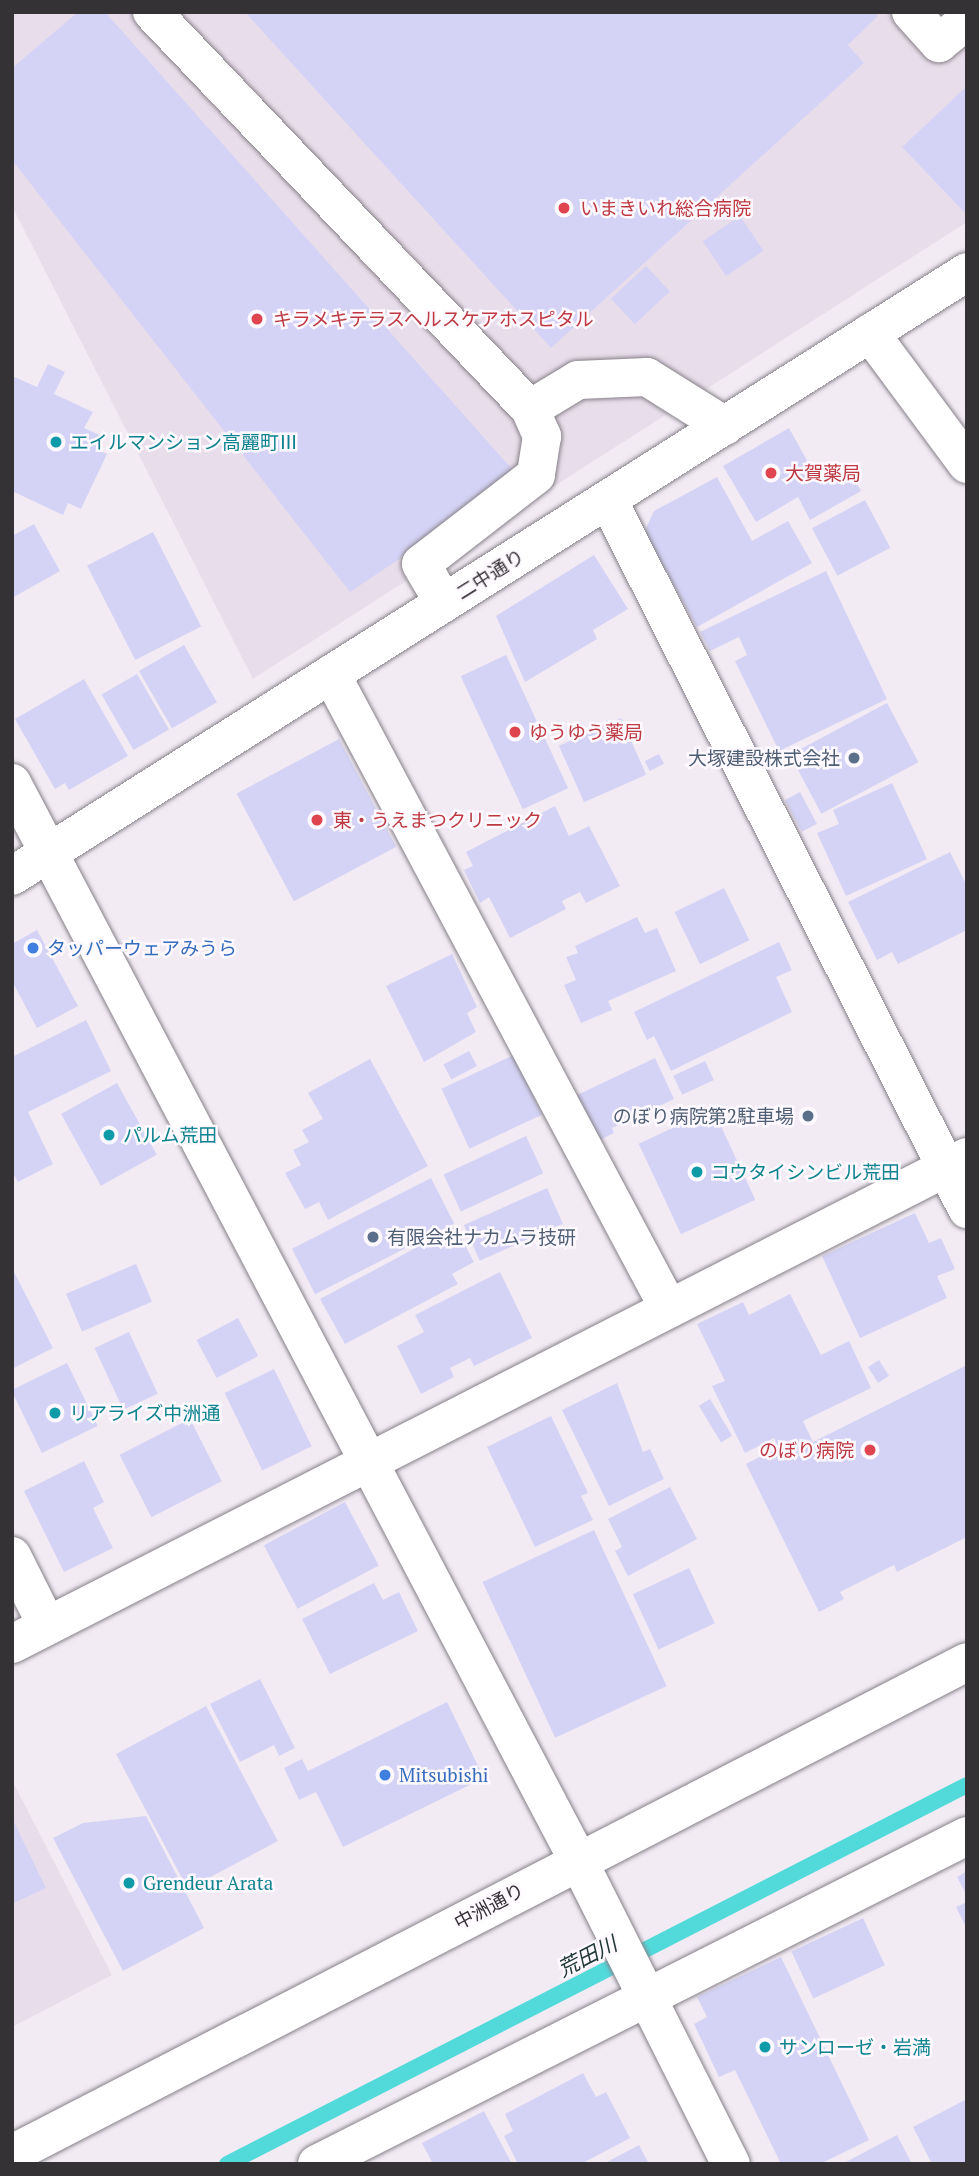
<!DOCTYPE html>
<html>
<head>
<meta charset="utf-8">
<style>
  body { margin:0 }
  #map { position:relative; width:979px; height:2176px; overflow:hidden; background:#f2ebf4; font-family:"PT Serif","Noto Sans JP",serif }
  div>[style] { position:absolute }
  .built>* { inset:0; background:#e8ddeb }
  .stream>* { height:16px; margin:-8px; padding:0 8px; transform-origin:8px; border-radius:8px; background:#52d9da }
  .building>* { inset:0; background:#d5d3f5; transform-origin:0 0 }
  .roads { filter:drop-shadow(0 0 2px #868088) drop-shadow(0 0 2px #868088) }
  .minor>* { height:38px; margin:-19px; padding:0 19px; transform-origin:19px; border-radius:19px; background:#fff }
  .dots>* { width:19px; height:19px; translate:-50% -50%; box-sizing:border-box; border:4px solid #fef9ff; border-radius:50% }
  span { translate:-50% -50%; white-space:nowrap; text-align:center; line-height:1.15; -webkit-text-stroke:5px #fef9ff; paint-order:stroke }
  .health-label { font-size:19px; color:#be3a42 }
  .left { translate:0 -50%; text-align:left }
  .right { translate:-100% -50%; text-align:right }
  .culture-label { font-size:19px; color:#0d838f }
  .street-label { font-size:19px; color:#343235 }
  .service-label { font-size:19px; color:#4e5e75 }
  .shop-label { font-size:19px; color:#366cbe }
  .water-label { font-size:21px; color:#213838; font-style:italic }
  .frame { position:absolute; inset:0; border:14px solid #343235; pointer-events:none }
</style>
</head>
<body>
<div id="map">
  <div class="built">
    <div style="clip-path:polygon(12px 12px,967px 12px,967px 222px,253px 679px,12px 206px)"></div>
    <div style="clip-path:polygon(12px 1780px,112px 1975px,12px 2027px)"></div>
  </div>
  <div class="stream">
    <div style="left:227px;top:2164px;width:831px;rotate:-27.12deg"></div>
  </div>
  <div class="building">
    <div style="clip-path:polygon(78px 12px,105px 12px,520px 478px,350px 592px,12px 160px,12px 68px)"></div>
    <div style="clip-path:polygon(245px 12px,875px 12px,878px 16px,848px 45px,864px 63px,551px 348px)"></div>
    <div style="clip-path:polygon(967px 86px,967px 215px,902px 147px)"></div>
    <div style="left:740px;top:216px;width:42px;height:45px;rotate:56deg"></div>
    <div style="left:646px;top:266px;width:35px;height:48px;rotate:47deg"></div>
    <div style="clip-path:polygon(48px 364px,65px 372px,54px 394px,93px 412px,84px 428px,102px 436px,96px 449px,107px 454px,81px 509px,68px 503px,63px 515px,12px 491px,12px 376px,37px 387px)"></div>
    <div style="clip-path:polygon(789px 428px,818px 480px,846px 465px,861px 491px,810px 520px,798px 497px,756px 522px,723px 466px)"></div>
    <div style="clip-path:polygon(717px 477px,752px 541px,788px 521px,812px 563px,697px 627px,646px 534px,647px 526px,654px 511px)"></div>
    <div style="left:865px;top:500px;width:54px;height:60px;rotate:62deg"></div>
    <div style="clip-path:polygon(34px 524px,60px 571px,12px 598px,12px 536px)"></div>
    <div style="left:153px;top:532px;width:106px;height:74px;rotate:63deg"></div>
    <div style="clip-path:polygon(594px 555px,628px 609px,593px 630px,597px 639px,525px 682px,496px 616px)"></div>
    <div style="clip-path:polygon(826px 571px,887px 699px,779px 751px,735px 661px,747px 655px,739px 637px,710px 651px,700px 632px)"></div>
    <div style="left:184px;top:645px;width:66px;height:52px;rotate:60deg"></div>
    <div style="left:506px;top:655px;width:147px;height:50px;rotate:65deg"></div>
    <div style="left:137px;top:674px;width:64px;height:41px;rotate:60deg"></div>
    <div style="clip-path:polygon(84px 679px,128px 756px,69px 790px,65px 783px,55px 789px,15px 719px)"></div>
    <div style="left:887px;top:703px;width:67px;height:110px;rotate:62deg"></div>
    <div style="left:621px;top:718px;width:62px;height:68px;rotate:66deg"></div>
    <div style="left:339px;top:739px;width:122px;height:116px;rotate:62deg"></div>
    <div style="left:659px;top:754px;width:11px;height:16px;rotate:63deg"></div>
    <div style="clip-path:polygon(892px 783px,927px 859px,846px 896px,817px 833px,839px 824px,833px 810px)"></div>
    <div style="left:800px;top:792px;width:36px;height:17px;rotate:62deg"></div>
    <div style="clip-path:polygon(555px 806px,569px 836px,589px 826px,620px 886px,586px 903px,580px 892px,562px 901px,566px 909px,510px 938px,489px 897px,480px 903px,464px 870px,473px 866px,466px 852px)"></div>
    <div style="clip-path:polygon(950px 852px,967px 886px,967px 930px,898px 964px,892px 952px,877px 960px,848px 902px)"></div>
    <div style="left:724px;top:888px;width:58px;height:55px;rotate:64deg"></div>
    <div style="clip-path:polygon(637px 917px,645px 933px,657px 928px,676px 971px,608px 1001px,612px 1010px,581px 1023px,564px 985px,576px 980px,566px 957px,578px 953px,575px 946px)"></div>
    <div style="clip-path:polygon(37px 930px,78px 1006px,37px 1028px,12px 981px,12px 944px)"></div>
    <div style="clip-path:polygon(779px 942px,792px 970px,776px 977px,792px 1012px,671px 1071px,654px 1036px,647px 1040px,634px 1012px)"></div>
    <div style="clip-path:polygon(452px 954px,477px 1007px,467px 1013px,476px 1032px,424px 1062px,386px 986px)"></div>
    <div style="clip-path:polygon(86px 1020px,111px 1071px,28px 1112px,53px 1164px,18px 1182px,12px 1171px,12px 1057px)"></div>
    <div style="left:469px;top:1051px;width:17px;height:29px;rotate:62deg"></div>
    <div style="left:514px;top:1055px;width:66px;height:80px;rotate:65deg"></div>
    <div style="clip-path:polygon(655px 1058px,674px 1099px,612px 1128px,614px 1133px,594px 1143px,573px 1097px)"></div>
    <div style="clip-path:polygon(370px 1059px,428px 1166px,328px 1220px,319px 1202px,305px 1209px,285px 1173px,301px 1165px,293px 1150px,309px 1142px,302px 1130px,323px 1119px,308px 1093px)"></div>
    <div style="left:705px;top:1061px;width:21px;height:35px;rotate:65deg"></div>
    <div style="left:117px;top:1083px;width:82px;height:64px;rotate:61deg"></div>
    <div style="left:713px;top:1109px;width:100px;height:82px;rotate:65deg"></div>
    <div style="left:526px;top:1136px;width:41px;height:91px;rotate:65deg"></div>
    <div style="left:431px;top:1178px;width:51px;height:156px;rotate:63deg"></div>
    <div style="left:547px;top:1188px;width:39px;height:91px;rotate:66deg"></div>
    <div style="clip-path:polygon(915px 1213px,929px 1243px,941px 1238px,955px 1269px,937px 1276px,947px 1298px,860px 1338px,822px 1256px)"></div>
    <div style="clip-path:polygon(455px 1227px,474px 1262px,452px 1274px,458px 1284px,345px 1344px,320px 1299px)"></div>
    <div style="left:136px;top:1264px;width:41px;height:76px;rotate:67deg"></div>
    <div style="clip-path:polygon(12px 1268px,53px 1348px,12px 1369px)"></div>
    <div style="clip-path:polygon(500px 1272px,532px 1338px,474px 1366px,470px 1358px,450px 1368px,454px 1377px,421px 1394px,397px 1346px,424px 1332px,415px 1315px)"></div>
    <div style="clip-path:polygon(790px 1294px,821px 1355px,849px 1341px,871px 1388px,803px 1421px,813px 1442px,967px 1365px,967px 1537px,897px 1572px,894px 1565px,840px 1592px,844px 1599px,819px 1612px,746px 1464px,778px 1447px,774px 1438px,745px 1453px,712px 1386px,725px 1381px,697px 1324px,743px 1302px,749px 1315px)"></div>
    <div style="left:238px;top:1318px;width:43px;height:47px;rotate:62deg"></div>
    <div style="left:129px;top:1332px;width:68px;height:38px;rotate:65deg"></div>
    <div style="left:879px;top:1360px;width:19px;height:13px;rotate:58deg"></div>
    <div style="left:67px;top:1363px;width:70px;height:62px;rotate:64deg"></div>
    <div style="left:274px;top:1369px;width:86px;height:55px;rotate:64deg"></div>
    <div style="clip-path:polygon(617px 1383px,643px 1452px,650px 1449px,664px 1479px,609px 1506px,562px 1410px)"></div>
    <div style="left:710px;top:1399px;width:43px;height:13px;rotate:59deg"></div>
    <div style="clip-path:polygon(551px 1416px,588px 1493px,581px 1496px,593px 1520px,535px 1547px,487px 1447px)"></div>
    <div style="left:190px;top:1419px;width:70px;height:79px;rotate:63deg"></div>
    <div style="clip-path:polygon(84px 1461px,104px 1502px,93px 1508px,113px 1548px,64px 1572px,24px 1491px)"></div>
    <div style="clip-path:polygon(670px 1487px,697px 1539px,628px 1576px,615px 1551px,622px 1547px,608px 1519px)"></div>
    <div style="left:345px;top:1502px;width:72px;height:92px;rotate:62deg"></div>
    <div style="left:594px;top:1530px;width:172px;height:123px;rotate:65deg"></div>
    <div style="left:689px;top:1568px;width:61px;height:62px;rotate:65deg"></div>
    <div style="clip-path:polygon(374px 1583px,383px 1600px,399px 1592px,418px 1631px,330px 1674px,302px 1619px)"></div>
    <div style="clip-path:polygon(260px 1679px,295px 1748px,279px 1756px,274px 1745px,240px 1762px,210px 1704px)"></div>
    <div style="clip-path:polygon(447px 1702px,484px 1778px,343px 1847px,316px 1792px,299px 1800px,284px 1768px,302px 1759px,308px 1771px)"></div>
    <div style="left:206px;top:1706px;width:153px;height:102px;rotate:62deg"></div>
    <div style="clip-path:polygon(146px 1816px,204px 1928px,123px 1971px,53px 1838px,83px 1823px)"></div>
    <div style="clip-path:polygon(12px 1818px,46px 1888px,12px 1904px)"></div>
    <div style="clip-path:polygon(967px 1871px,967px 1896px,957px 1877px)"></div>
    <div style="clip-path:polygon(967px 1902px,967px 1929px,956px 1907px)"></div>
    <div style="left:863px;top:1918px;width:52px;height:79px;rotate:65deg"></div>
    <div style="clip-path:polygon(781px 1957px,869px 2140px,820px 2164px,781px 2164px,735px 2070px,719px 2077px,694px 2024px,707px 2017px,697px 1997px)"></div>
    <div style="clip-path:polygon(583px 2073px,596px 2097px,606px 2092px,630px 2138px,581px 2164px,518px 2164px,504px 2136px,513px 2131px,505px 2114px)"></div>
    <div style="clip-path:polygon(967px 2099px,967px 2164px,932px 2164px,913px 2127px)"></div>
    <div style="clip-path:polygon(484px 2111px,512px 2164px,433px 2164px,422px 2143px)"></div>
    <div style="clip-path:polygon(897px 2135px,912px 2164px,842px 2164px)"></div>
    <div style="clip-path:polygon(639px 2145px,649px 2164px,603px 2164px)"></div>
  </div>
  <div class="roads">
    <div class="minor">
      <div style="left:152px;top:12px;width:548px;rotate:46.4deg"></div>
      <div style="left:530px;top:409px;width:30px;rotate:66deg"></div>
      <div style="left:542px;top:436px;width:39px;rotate:99deg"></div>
      <div style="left:536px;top:475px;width:145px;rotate:142.3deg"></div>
      <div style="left:421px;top:564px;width:45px;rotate:59.5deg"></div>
      <div style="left:911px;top:12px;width:42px;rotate:47.9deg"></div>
      <div style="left:939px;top:43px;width:36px;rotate:-39deg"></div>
      <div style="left:870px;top:333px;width:163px;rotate:53.5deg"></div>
      <div style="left:530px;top:409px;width:56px;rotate:-31.1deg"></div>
      <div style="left:578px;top:380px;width:69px;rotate:-2.5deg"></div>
      <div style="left:647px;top:377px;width:92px;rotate:32.1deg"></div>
      <div style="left:608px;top:500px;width:795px;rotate:63.14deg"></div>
      <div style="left:331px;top:674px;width:719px;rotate:61.97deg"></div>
      <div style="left:12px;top:783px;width:1217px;rotate:62.28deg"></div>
      <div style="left:578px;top:1860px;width:340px;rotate:63.3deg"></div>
      <div style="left:12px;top:876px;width:1130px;rotate:-32.31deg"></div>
      <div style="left:12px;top:1556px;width:78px;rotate:63.4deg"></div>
      <div style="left:12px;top:1644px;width:1072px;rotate:-27.02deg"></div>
      <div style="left:12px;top:2154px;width:1074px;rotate:-27.26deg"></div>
      <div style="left:317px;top:2164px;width:728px;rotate:-26.78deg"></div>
    </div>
  </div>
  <div class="dots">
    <div style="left:564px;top:208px;background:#e0444e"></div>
    <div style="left:257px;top:319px;background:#e0444e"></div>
    <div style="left:56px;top:442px;background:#0f9aa8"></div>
    <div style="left:771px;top:473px;background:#e0444e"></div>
    <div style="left:515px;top:732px;background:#e0444e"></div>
    <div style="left:854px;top:758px;background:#5c6f8a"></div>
    <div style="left:317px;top:820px;background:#e0444e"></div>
    <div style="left:33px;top:948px;background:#3f7fe0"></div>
    <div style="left:808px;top:1116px;background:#5c6f8a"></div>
    <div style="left:109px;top:1135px;background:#0f9aa8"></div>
    <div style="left:697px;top:1172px;background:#0f9aa8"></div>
    <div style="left:373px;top:1237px;background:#5c6f8a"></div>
    <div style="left:55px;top:1413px;background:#0f9aa8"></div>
    <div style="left:870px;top:1450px;background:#e0444e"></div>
    <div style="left:385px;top:1775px;background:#3f7fe0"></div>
    <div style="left:129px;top:1883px;background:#0f9aa8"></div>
    <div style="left:765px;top:2047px;background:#0f9aa8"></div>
  </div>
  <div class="health-label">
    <span class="left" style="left:580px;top:208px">いまきいれ総合病院</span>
    <span class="left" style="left:273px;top:319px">キラメキテラスヘルスケアホスピタル</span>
    <span class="left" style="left:785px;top:473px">大賀薬局</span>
    <span class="left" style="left:529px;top:732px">ゆうゆう薬局</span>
    <span class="left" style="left:333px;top:820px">東・うえまつクリニック</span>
    <span class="right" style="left:854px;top:1450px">のぼり病院</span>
  </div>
  <div class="culture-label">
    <span class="left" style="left:70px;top:442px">エイルマンション高麗町Ⅲ</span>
    <span class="left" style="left:123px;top:1135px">パルム荒田</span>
    <span class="left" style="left:711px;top:1172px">コウタイシンビル荒田</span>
    <span class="left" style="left:69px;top:1413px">リアライズ中洲通</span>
    <span class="left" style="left:143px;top:1883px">Grendeur Arata</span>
    <span class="left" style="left:779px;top:2047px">サンローゼ・岩満</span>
  </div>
  <div class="street-label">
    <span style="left:490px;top:574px;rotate:-32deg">二中通り</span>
    <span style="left:489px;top:1906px;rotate:-28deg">中洲通り</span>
  </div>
  <div class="service-label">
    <span class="right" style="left:840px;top:758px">大塚建設株式会社</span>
    <span class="right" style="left:794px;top:1116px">のぼり病院第2駐車場</span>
    <span class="left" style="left:387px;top:1237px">有限会社ナカムラ技研</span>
  </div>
  <div class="shop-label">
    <span class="left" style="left:47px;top:948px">タッパーウェアみうら</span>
    <span class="left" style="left:399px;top:1775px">Mitsubishi</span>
  </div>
  <div class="water-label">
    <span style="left:587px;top:1956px;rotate:-27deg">荒田川</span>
  </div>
  <div class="frame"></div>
</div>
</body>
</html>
